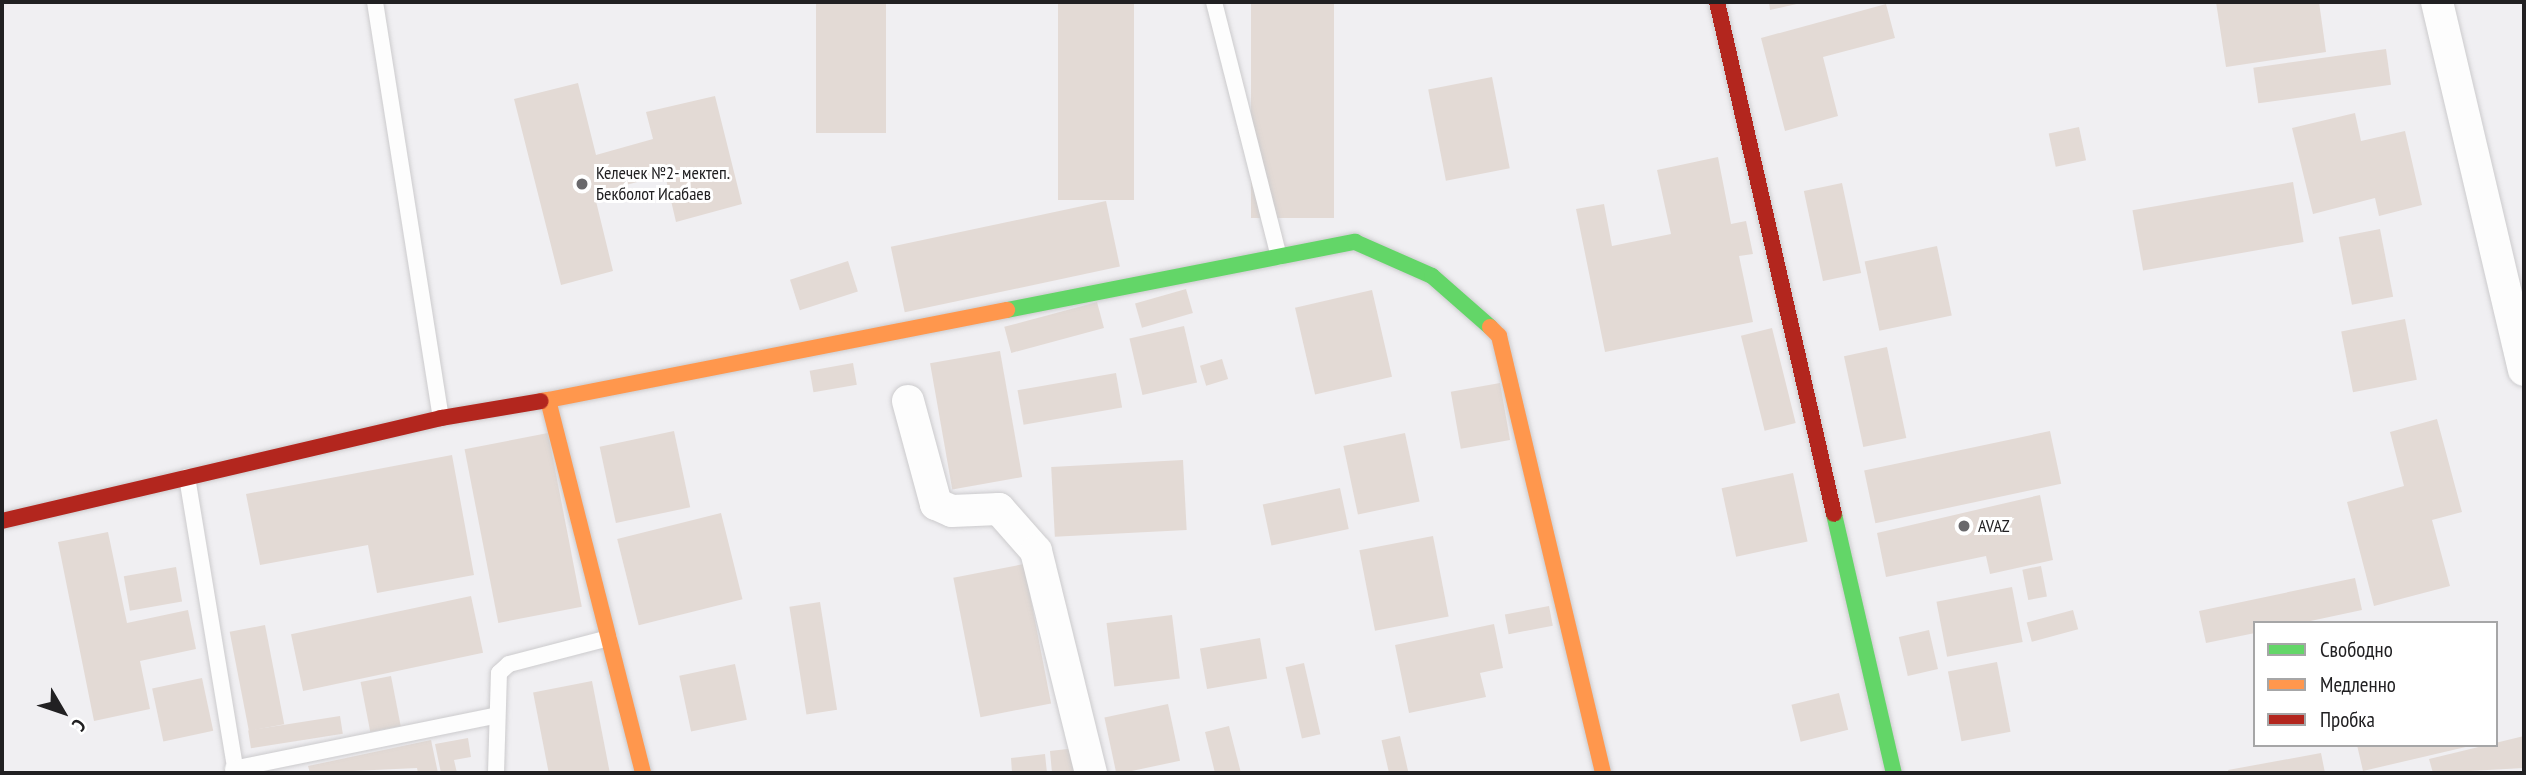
<!DOCTYPE html>
<html>
<head>
<meta charset="utf-8">
<style>
  body { margin:0 }
  #map { position:relative; width:2526px; height:775px; overflow:hidden; background:#f0eff2; font-family:"PT Sans Narrow",sans-serif }
  div>[style] { position:absolute }
  .building>* { inset:0; background:#e3dad5; transform-origin:0 0 }
  .roads { filter:drop-shadow(0 0 2px #cccbcd) drop-shadow(0 0 2px #cccbcd) }
  .lane>* { height:16px; margin:-8px; padding:0 8px; transform-origin:8px; border-radius:8px; background:#fdfdfd }
  .street>* { height:32px; margin:-16px; padding:0 16px; transform-origin:16px; border-radius:16px; background:#fdfdfd }
  .fast>* { height:16px; margin:-8px; padding:0 8px; transform-origin:8px; border-radius:8px; background:#63d668 }
  .slow>* { height:16px; margin:-8px; padding:0 8px; transform-origin:8px; border-radius:8px; background:#ff974d }
  .jam>* { height:16px; margin:-8px; padding:0 8px; transform-origin:8px; border-radius:8px; background:#b3261e }
  .dots>* { width:19px; height:19px; translate:-50% -50%; box-sizing:border-box; border:4px solid #fff; border-radius:50% }
  span { translate:-50% -50%; white-space:nowrap; text-align:center; line-height:1.15; -webkit-text-stroke:6px #fff; paint-order:stroke }
  .poi-label { font-size:18px; color:#212022 }
  .left { translate:0 -50%; text-align:left }
  .frame { position:absolute; inset:0; border:4px solid #212022; pointer-events:none }
  .legend { position:absolute; left:2253px; top:621px; width:245px; height:126px; box-sizing:border-box; background:#fff; border:2px solid #a6a6a7; margin:0; padding:9px 12px; list-style:none; font-size:21px; color:#212022 }
  .legend li { display:flex; align-items:center; gap:14px; height:35px }
  .legend b { width:35px; border:2px solid #a6a6a7 }
  .north { position:absolute; left:28px; top:677px; width:70px; height:70px; -webkit-text-stroke:5px #fff; paint-order:stroke; rotate:129deg; font-size:19px; font-weight:700; line-height:28px; text-align:center; color:#212022 }
  .north::after { content:''; display:block; margin:auto; width:24px; height:32px; background:#212022; clip-path:polygon(50% 0,100% 100%,50% 72%,0 100%) }
</style>
</head>
<body>
<div id="map">
  <div class="building">
    <div style="left:816px;top:2px;width:70px;height:131px"></div>
    <div style="left:1058px;top:2px;width:76px;height:198px"></div>
    <div style="left:1251px;top:2px;width:83px;height:216px"></div>
    <div style="clip-path:polygon(1769px 2px,1800px 2px,1801px 3px,1770px 10px)"></div>
    <div style="clip-path:polygon(2216px 2px,2319px 2px,2326px 52px,2226px 67px)"></div>
    <div style="clip-path:polygon(1886px 4px,1895px 38px,1823px 57px,1838px 116px,1785px 131px,1761px 38px)"></div>
    <div style="left:2386px;top:49px;width:36px;height:134px;rotate:82deg"></div>
    <div style="left:1492px;top:77px;width:93px;height:65px;rotate:79deg"></div>
    <div style="clip-path:polygon(578px 83px,596px 155px,653px 139px,646px 112px,715px 96px,742px 204px,676px 222px,665px 175px,594px 193px,613px 271px,561px 285px,514px 99px)"></div>
    <div style="clip-path:polygon(2355px 113px,2361px 141px,2405px 131px,2422px 205px,2379px 216px,2375px 198px,2313px 214px,2292px 128px)"></div>
    <div style="left:2079px;top:127px;width:34px;height:31px;rotate:78deg"></div>
    <div style="clip-path:polygon(1718px 157px,1731px 224px,1746px 221px,1753px 254px,1739px 256px,1753px 322px,1605px 352px,1576px 209px,1604px 204px,1612px 246px,1671px 234px,1657px 170px)"></div>
    <div style="left:2293px;top:182px;width:61px;height:163px;rotate:80deg"></div>
    <div style="left:1842px;top:183px;width:92px;height:39px;rotate:78deg"></div>
    <div style="left:1106px;top:201px;width:67px;height:220px;rotate:78deg"></div>
    <div style="left:2380px;top:229px;width:69px;height:42px;rotate:79deg"></div>
    <div style="left:1937px;top:246px;width:71px;height:74px;rotate:78deg"></div>
    <div style="left:848px;top:261px;width:32px;height:61px;rotate:72deg"></div>
    <div style="left:1186px;top:289px;width:25px;height:53px;rotate:74deg"></div>
    <div style="left:1372px;top:290px;width:89px;height:79px;rotate:77deg"></div>
    <div style="left:1097px;top:302px;width:27px;height:96px;rotate:75deg"></div>
    <div style="left:2405px;top:319px;width:62px;height:65px;rotate:79deg"></div>
    <div style="left:1184px;top:326px;width:58px;height:56px;rotate:77deg"></div>
    <div style="left:1772px;top:328px;width:98px;height:32px;rotate:76deg"></div>
    <div style="left:1887px;top:347px;width:93px;height:44px;rotate:78deg"></div>
    <div style="left:1000px;top:351px;width:128px;height:71px;rotate:80deg"></div>
    <div style="left:1222px;top:359px;width:21px;height:23px;rotate:73deg"></div>
    <div style="left:853px;top:363px;width:22px;height:44px;rotate:80deg"></div>
    <div style="left:1116px;top:373px;width:35px;height:100px;rotate:80deg"></div>
    <div style="left:1500px;top:383px;width:58px;height:50px;rotate:80deg"></div>
    <div style="clip-path:polygon(2437px 419px,2462px 512px,2432px 520px,2450px 586px,2374px 606px,2347px 502px,2404px 486px,2390px 432px)"></div>
    <div style="left:674px;top:431px;width:78px;height:76px;rotate:78deg"></div>
    <div style="left:2050px;top:431px;width:54px;height:190px;rotate:78deg"></div>
    <div style="left:548px;top:433px;width:177px;height:85px;rotate:79deg"></div>
    <div style="left:1405px;top:433px;width:70px;height:63px;rotate:78deg"></div>
    <div style="clip-path:polygon(452px 455px,474px 575px,377px 593px,368px 545px,260px 565px,246px 494px)"></div>
    <div style="left:1183px;top:460px;width:70px;height:132px;rotate:87deg"></div>
    <div style="left:1793px;top:473px;width:70px;height:73px;rotate:78deg"></div>
    <div style="left:1340px;top:488px;width:42px;height:79px;rotate:78deg"></div>
    <div style="clip-path:polygon(2040px 495px,2053px 560px,1990px 574px,1986px 556px,1886px 577px,1877px 533px)"></div>
    <div style="left:721px;top:513px;width:89px;height:107px;rotate:76deg"></div>
    <div style="clip-path:polygon(108px 532px,127px 623px,188px 610px,196px 649px,140px 661px,150px 709px,94px 721px,58px 542px)"></div>
    <div style="left:1433px;top:536px;width:82px;height:75px;rotate:79deg"></div>
    <div style="left:1024px;top:564px;width:142px;height:72px;rotate:79deg"></div>
    <div style="left:2041px;top:566px;width:31px;height:19px;rotate:79deg"></div>
    <div style="left:176px;top:567px;width:35px;height:53px;rotate:80deg"></div>
    <div style="clip-path:polygon(2355px 578px,2362px 610px,2301px 623px,2255px 623px,2255px 633px,2206px 643px,2199px 611px)"></div>
    <div style="left:2012px;top:587px;width:56px;height:77px;rotate:79deg"></div>
    <div style="left:471px;top:596px;width:58px;height:184px;rotate:78deg"></div>
    <div style="left:820px;top:602px;width:109px;height:31px;rotate:81deg"></div>
    <div style="left:1549px;top:606px;width:20px;height:45px;rotate:79deg"></div>
    <div style="left:2073px;top:610px;width:20px;height:48px;rotate:75deg"></div>
    <div style="left:1172px;top:615px;width:64px;height:66px;rotate:83deg"></div>
    <div style="clip-path:polygon(1494px 624px,1503px 668px,1480px 673px,1486px 697px,1409px 713px,1395px 645px)"></div>
    <div style="left:265px;top:625px;width:101px;height:36px;rotate:79deg"></div>
    <div style="left:1929px;top:630px;width:40px;height:31px;rotate:77deg"></div>
    <div style="left:1260px;top:638px;width:41px;height:61px;rotate:80deg"></div>
    <div style="left:1997px;top:662px;width:71px;height:50px;rotate:79deg"></div>
    <div style="left:1304px;top:663px;width:73px;height:19px;rotate:77deg"></div>
    <div style="left:735px;top:664px;width:57px;height:57px;rotate:78deg"></div>
    <div style="left:391px;top:676px;width:51px;height:31px;rotate:79deg"></div>
    <div style="left:202px;top:678px;width:54px;height:51px;rotate:78deg"></div>
    <div style="left:592px;top:681px;width:94px;height:60px;rotate:79deg"></div>
    <div style="left:1839px;top:693px;width:38px;height:49px;rotate:76deg"></div>
    <div style="left:1168px;top:704px;width:58px;height:65px;rotate:78deg"></div>
    <div style="left:340px;top:716px;width:18px;height:93px;rotate:81deg"></div>
    <div style="clip-path:polygon(1229px 726px,1241px 773px,1215px 773px,1205px 732px)"></div>
    <div style="left:1400px;top:736px;width:37px;height:19px;rotate:77deg"></div>
    <div style="clip-path:polygon(2524px 736px,2524px 768px,2433px 773px,2429px 759px)"></div>
    <div style="clip-path:polygon(468px 738px,471px 757px,454px 760px,457px 773px,441px 773px,435px 744px)"></div>
    <div style="clip-path:polygon(431px 740px,438px 773px,418px 773px,417px 768px,310px 773px,308px 766px)"></div>
    <div style="clip-path:polygon(2357px 745px,2470px 745px,2470px 746px,2363px 771px)"></div>
    <div style="clip-path:polygon(1076px 748px,1079px 773px,1052px 773px,1050px 751px)"></div>
    <div style="clip-path:polygon(2321px 753px,2325px 773px,2229px 773px,2228px 770px)"></div>
    <div style="clip-path:polygon(1045px 754px,1047px 773px,1012px 773px,1011px 758px)"></div>
  </div>
  <div class="roads">
    <div class="lane">
      <div style="left:375px;top:2px;width:421px;rotate:81deg"></div>
      <div style="left:1214px;top:2px;width:263px;rotate:75.7deg"></div>
      <div style="left:187px;top:477px;width:300px;rotate:80.6deg"></div>
      <div style="left:233px;top:769px;width:266px;rotate:-11.5deg"></div>
      <div style="left:496px;top:773px;width:100px;rotate:-88.3deg"></div>
      <div style="left:499px;top:673px;width:13px;rotate:-42deg"></div>
      <div style="left:509px;top:664px;width:103px;rotate:-14.6deg"></div>
    </div>
    <div class="street">
      <div style="left:2437px;top:2px;width:378px;rotate:76.7deg"></div>
      <div style="left:908px;top:401px;width:107px;rotate:74.8deg"></div>
      <div style="left:936px;top:504px;width:17px;rotate:24deg"></div>
      <div style="left:952px;top:511px;width:47px;rotate:-2.4deg"></div>
      <div style="left:999px;top:509px;width:56px;rotate:48.6deg"></div>
      <div style="left:1036px;top:551px;width:229px;rotate:76.1deg"></div>
    </div>
    <div class="fast">
      <div style="left:1007px;top:310px;width:355px;rotate:-11.1deg"></div>
      <div style="left:1355px;top:242px;width:84px;rotate:23.8deg"></div>
      <div style="left:1432px;top:276px;width:77px;rotate:41.3deg"></div>
      <div style="left:1834px;top:514px;width:266px;rotate:77deg"></div>
    </div>
    <div class="slow">
      <div style="left:1490px;top:327px;width:13px;rotate:45deg"></div>
      <div style="left:1499px;top:336px;width:449px;rotate:76.6deg"></div>
      <div style="left:548px;top:400px;width:468px;rotate:-11.1deg"></div>
      <div style="left:541px;top:401px;width:7px;rotate:-8deg"></div>
      <div style="left:548px;top:400px;width:385px;rotate:75.7deg"></div>
    </div>
    <div class="jam">
      <div style="left:1717px;top:2px;width:525px;rotate:77.13deg"></div>
      <div style="left:2px;top:521px;width:451px;rotate:-13.2deg"></div>
      <div style="left:441px;top:418px;width:101px;rotate:-9.6deg"></div>
    </div>
  </div>
  <div class="dots">
    <div style="left:582px;top:184px;background:#69686b"></div>
    <div style="left:1964px;top:526px;background:#69686b"></div>
  </div>
  <div class="poi-label">
    <span class="left" style="left:596px;top:184px">Келечек №2- мектеп.<br>Бекболот Исабаев</span>
    <span class="left" style="left:1978px;top:526px">AVAZ</span>
  </div>
  <div class="frame"></div>
  <ul class="legend">
  <li><b style="height:9px;background:#63d668"></b>Свободно</li>
  <li><b style="height:9px;background:#ff974d"></b>Медленно</li>
  <li><b style="height:9px;background:#b3261e"></b>Пробка</li>
  </ul>
  <div class="north">С</div>
</div>
</body>
</html>
